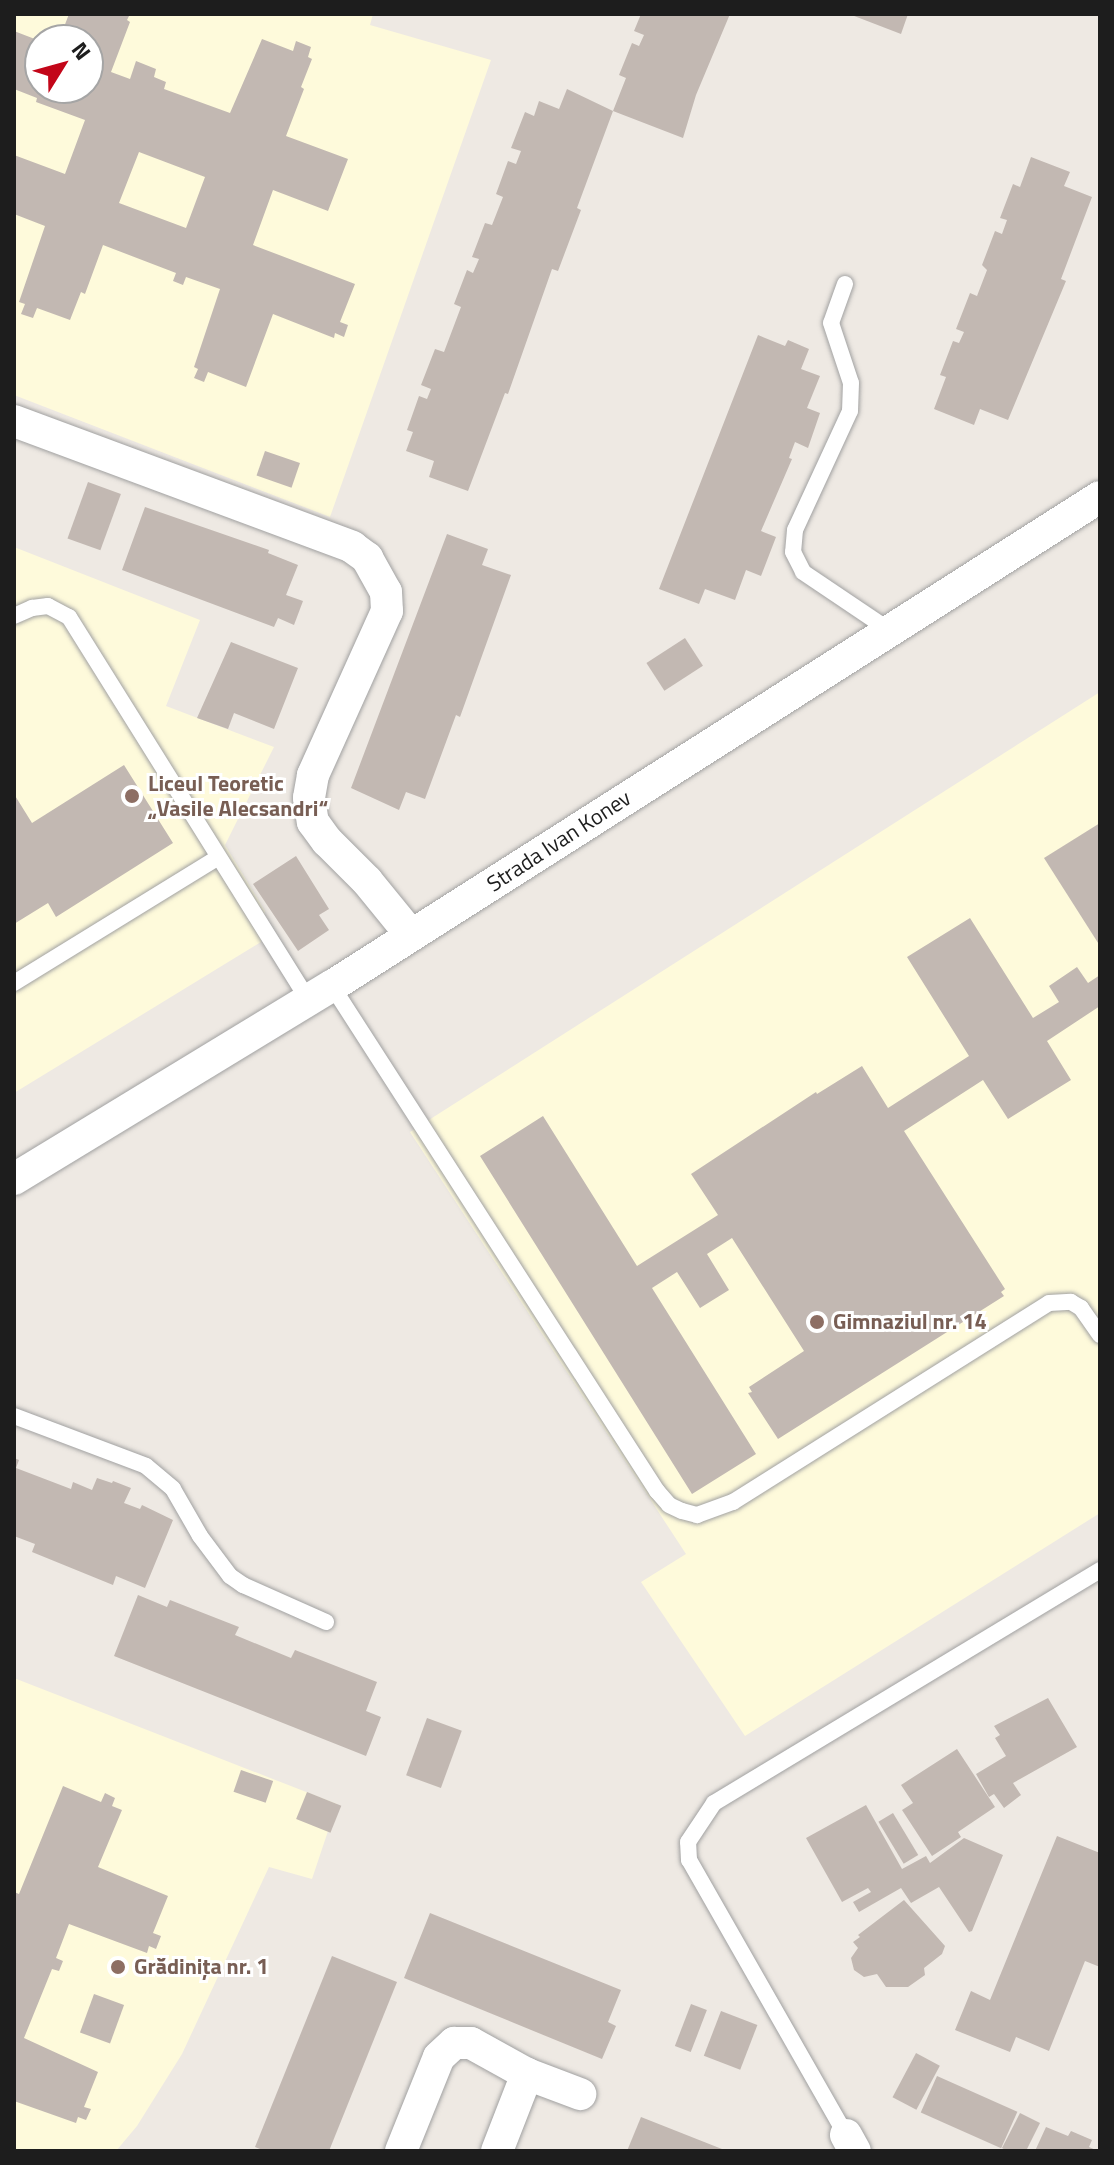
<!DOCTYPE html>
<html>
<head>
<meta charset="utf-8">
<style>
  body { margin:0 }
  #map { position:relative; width:1114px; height:2165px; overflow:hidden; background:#eee9e3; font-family:"Titillium Web",sans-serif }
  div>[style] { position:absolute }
  .education>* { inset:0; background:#fefadb }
  .building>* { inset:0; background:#c2b8b2; transform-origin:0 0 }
  .roads { filter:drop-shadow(0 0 2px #a1a1a1) drop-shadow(0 0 2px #a1a1a1) }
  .lane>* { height:16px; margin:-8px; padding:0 8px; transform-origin:8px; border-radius:8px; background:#fff }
  .street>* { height:32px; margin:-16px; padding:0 16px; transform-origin:16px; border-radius:16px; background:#fff }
  .dots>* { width:22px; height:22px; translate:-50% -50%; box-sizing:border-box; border:4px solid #fff; border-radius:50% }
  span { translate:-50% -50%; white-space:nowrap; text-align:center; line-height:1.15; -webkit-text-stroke:6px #fff; paint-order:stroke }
  .education-label { font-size:22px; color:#785e54; font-weight:700 }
  .left { translate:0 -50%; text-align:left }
  .street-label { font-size:22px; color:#1d1d1d }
  .frame { position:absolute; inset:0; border:16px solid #1d1d1d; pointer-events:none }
  .north { position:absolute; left:24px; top:24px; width:80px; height:80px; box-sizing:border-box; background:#fff; border:2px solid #a5a5a5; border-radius:50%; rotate:53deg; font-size:22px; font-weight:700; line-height:32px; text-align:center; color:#1d1d1d }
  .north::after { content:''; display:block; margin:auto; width:28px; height:36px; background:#c30619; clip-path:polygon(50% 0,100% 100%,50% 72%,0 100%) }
</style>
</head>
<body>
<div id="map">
  <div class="education">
    <div style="clip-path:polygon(evenodd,14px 14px,373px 14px,370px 25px,491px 60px,330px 517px,14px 395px,14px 14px,40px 40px,88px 40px,88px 88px,40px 88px,40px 40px)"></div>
    <div style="clip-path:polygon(14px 547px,200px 620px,166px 706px,274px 747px,225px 845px,265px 911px,261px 942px,14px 1093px)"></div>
    <div style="clip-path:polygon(1100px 692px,1100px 1513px,745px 1736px,641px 1582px,686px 1554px,410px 1132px)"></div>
    <div style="clip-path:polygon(14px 1678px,337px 1804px,312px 1879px,269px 1867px,182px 2054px,137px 2126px,116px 2151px,14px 2151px)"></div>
  </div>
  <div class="building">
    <div style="clip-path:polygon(evenodd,69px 14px,130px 14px,127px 20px,130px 22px,111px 72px,130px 79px,136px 61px,156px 69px,154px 77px,166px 82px,164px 89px,230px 113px,262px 39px,293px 51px,296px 41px,311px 47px,308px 57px,312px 59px,301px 87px,304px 89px,286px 136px,348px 159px,328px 211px,273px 190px,253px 245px,355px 284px,340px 322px,348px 325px,344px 337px,335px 333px,334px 338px,273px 314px,246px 387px,208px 372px,204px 382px,194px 378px,198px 369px,194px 367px,220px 289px,186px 277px,183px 285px,173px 281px,176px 273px,103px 245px,85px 294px,81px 292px,70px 320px,37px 308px,33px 318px,21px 314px,25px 304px,19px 302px,45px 226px,14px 214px,14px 155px,65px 174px,85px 120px,36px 102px,37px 98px,14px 89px,14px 31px,40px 41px,40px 88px,88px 88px,88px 40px,59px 40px,69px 14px,139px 152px,205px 177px,186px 228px,119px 203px,139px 152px)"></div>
    <div style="clip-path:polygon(641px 14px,730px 14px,696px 95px,683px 138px,613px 111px,626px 78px,619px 75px,632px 43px,639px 46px,644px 35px,634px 31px)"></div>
    <div style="clip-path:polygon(849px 14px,908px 14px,901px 34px)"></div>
    <div style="clip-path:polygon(567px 89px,613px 111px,577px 208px,581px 210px,558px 271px,552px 269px,508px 394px,505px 393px,468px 491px,429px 477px,434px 461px,406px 451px,413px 432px,407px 430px,419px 396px,427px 399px,431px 389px,421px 385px,435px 349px,444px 352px,461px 307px,454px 304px,467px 270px,473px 273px,479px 259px,472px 257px,485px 223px,492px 225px,503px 197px,496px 194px,508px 161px,516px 164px,521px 151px,511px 148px,525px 112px,534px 116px,539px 101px,559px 109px)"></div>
    <div style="clip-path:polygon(1031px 157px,1070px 172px,1064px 186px,1092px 197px,1061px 279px,1066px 281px,1008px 420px,980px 409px,974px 425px,934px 409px,946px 377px,940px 375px,953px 341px,959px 343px,964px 332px,956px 329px,970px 293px,977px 296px,987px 270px,982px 265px,995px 231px,1002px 234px,1007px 220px,1000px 218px,1013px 184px,1020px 187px)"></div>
    <div style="clip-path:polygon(758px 335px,785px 346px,788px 340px,809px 349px,801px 369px,820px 376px,807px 408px,820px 413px,808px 448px,795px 442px,789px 458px,792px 459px,761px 531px,776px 537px,761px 576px,746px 570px,735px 600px,705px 589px,699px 604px,659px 589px)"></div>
    <div style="left:265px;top:451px;width:37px;height:26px;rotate:19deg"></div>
    <div style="left:88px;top:482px;width:35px;height:60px;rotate:20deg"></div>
    <div style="clip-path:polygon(145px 507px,269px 550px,268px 553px,298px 565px,286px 595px,303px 601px,294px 625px,278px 618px,274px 627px,122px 570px)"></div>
    <div style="clip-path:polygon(447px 534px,488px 549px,482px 565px,511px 575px,460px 717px,456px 715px,425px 799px,406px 792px,399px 810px,351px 788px)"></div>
    <div style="left:685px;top:638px;width:33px;height:46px;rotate:57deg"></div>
    <div style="clip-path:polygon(231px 642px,298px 668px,274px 729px,234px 713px,228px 729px,197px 718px)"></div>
    <div style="clip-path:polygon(124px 765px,173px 843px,56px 917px,48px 903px,14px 924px,14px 794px,32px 823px)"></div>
    <div style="clip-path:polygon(1100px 823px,1100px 946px,1044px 858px)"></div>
    <div style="clip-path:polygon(296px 856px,329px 909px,319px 915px,329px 930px,298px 951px,253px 884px)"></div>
    <div style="clip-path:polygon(970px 918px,1033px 1018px,1059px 1002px,1049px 986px,1077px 967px,1088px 983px,1100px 975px,1100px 1006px,1047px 1041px,1071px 1080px,1008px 1119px,983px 1080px,904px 1131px,1005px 1289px,1001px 1292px,1004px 1296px,778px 1439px,748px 1393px,752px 1392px,749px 1387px,804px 1351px,732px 1238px,707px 1254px,729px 1290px,700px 1308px,677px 1272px,652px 1288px,756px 1454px,692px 1494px,480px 1156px,543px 1116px,637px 1266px,718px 1215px,691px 1174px,816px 1092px,817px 1094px,862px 1066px,888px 1108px,969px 1056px,907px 957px)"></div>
    <div style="clip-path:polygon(14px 1458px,19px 1460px,16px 1468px,71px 1489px,73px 1482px,92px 1490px,97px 1478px,112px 1483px,113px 1481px,131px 1488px,124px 1503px,140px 1509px,142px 1505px,173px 1520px,145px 1588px,116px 1576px,113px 1585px,32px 1552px,35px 1544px,14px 1536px)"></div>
    <div style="clip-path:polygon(138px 1595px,167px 1607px,170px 1600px,239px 1627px,235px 1635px,291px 1658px,295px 1650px,377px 1682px,366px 1711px,381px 1717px,366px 1756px,114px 1656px)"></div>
    <div style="clip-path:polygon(1048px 1698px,1077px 1747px,1013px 1783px,1021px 1795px,1004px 1808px,994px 1794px,989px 1797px,976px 1774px,1006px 1756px,995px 1738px,1000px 1735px,994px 1726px)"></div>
    <div style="left:427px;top:1718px;width:37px;height:61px;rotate:20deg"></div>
    <div style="clip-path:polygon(957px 1749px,995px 1807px,958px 1832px,961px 1837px,932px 1856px,902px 1810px,913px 1803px,901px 1785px)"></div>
    <div style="left:241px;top:1770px;width:34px;height:23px;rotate:19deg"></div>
    <div style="clip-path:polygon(63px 1786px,101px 1802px,105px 1793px,115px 1798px,112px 1806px,122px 1810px,98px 1867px,168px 1896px,153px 1933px,161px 1936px,156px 1949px,149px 1946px,147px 1953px,69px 1924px,56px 1958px,63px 1961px,59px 1971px,52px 1969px,24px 2038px,98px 2072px,84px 2107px,91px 2109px,86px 2120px,78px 2117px,76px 2123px,14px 2101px,14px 1892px,19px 1894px)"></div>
    <div style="left:307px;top:1792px;width:37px;height:29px;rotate:22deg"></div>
    <div style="clip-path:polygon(866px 1805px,902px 1869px,926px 1856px,930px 1863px,964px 1838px,1003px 1855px,972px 1931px,969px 1932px,939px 1887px,911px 1903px,901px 1888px,859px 1912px,853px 1902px,871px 1892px,868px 1888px,842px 1902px,806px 1838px)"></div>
    <div style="left:893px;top:1813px;width:49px;height:17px;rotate:59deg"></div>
    <div style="clip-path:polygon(1057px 1836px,1100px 1853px,1100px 1967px,1085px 1961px,1049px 2051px,1016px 2037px,1010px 2052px,955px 2030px,971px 1991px,990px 2000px)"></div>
    <div style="clip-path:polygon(904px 1900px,945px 1946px,942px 1954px,924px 1968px,925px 1975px,908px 1987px,886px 1987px,877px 1974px,864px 1977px,854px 1970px,851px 1958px,858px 1948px,853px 1942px,860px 1937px,858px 1935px)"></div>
    <div style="clip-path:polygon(430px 1913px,621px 1990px,608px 2022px,616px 2026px,602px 2059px,404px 1978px)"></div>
    <div style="clip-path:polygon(332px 1956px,397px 1982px,329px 2151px,265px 2151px,255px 2147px)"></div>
    <div style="left:94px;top:1994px;width:32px;height:41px;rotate:20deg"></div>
    <div style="left:691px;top:2004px;width:17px;height:45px;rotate:21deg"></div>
    <div style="left:721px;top:2011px;width:39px;height:48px;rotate:21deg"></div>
    <div style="left:916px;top:2053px;width:27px;height:50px;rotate:28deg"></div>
    <div style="left:937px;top:2076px;width:88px;height:40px;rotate:24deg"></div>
    <div style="clip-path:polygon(1020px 2113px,1040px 2123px,1026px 2151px,1007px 2151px,1002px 2148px)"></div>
    <div style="clip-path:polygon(641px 2117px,727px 2151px,627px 2151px)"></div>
    <div style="clip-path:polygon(1046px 2127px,1068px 2136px,1071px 2131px,1092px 2140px,1089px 2147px,1098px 2151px,1035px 2151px)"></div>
  </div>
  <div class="roads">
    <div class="lane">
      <div style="left:845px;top:284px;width:41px;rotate:109.7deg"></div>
      <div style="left:831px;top:323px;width:63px;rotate:71.6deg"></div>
      <div style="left:851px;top:383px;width:28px;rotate:92deg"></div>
      <div style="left:850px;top:411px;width:131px;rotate:114.8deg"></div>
      <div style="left:795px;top:530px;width:22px;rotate:95deg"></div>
      <div style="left:793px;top:552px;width:22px;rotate:63deg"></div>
      <div style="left:803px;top:572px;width:104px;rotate:34deg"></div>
      <div style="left:14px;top:616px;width:20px;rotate:-24deg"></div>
      <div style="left:32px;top:608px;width:16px;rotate:-7deg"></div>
      <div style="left:48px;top:606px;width:24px;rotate:28deg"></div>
      <div style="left:69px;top:617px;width:451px;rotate:58deg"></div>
      <div style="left:14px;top:983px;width:238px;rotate:-31.6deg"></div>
      <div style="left:332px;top:986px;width:601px;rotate:57.24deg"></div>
      <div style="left:657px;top:1491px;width:18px;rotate:49deg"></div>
      <div style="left:669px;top:1505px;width:14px;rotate:25deg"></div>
      <div style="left:682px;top:1511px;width:16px;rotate:15deg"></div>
      <div style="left:697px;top:1515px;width:38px;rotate:-20deg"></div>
      <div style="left:733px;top:1502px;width:373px;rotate:-32.2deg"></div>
      <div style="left:1049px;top:1303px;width:22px;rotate:-3deg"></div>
      <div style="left:1071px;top:1302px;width:12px;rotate:31deg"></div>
      <div style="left:1081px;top:1308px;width:33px;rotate:55deg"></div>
      <div style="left:14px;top:1416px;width:141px;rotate:20.7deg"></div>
      <div style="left:146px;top:1466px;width:35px;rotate:40deg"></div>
      <div style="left:173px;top:1489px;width:54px;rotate:60.1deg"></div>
      <div style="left:200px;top:1536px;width:50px;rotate:53.1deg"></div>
      <div style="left:230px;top:1576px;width:16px;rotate:35deg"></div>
      <div style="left:243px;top:1585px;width:91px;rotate:24deg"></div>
      <div style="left:846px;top:2135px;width:317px;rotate:-119.7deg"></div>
      <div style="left:689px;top:1860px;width:18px;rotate:-93deg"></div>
      <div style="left:688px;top:1842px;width:47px;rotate:-56.3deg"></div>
      <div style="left:714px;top:1803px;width:451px;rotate:-31.1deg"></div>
    </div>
    <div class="street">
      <div style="left:14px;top:421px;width:361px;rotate:20.4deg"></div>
      <div style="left:352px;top:547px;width:19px;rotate:36deg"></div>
      <div style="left:367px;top:558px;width:39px;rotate:61deg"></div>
      <div style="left:386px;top:592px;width:19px;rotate:87deg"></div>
      <div style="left:387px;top:611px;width:180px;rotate:114.3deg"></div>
      <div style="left:313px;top:775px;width:23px;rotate:100deg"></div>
      <div style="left:309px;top:798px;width:24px;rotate:81deg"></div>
      <div style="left:313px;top:822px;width:24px;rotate:54deg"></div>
      <div style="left:327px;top:841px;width:57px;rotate:45deg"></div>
      <div style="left:367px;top:881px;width:70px;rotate:50.8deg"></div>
      <div style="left:14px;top:1179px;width:372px;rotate:-31.3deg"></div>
      <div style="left:332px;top:986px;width:910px;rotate:-32.49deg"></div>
      <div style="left:846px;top:2135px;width:18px;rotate:61deg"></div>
      <div style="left:401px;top:2151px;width:101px;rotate:-68deg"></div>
      <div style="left:439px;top:2057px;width:21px;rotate:-43deg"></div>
      <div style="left:454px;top:2043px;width:17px"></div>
      <div style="left:471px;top:2043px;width:64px;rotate:29deg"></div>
      <div style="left:527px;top:2074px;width:57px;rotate:20.7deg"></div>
      <div style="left:497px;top:2151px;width:83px;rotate:-68.7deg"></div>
    </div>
  </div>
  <div class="dots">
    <div style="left:132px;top:796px;background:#8d6e63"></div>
    <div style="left:817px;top:1322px;background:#8d6e63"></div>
    <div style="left:118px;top:1967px;background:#8d6e63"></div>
  </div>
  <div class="education-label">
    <span class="left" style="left:148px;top:796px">Liceul Teoretic<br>„Vasile Alecsandri“</span>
    <span class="left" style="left:833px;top:1322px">Gimnaziul nr. 14</span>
    <span class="left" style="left:134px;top:1967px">Grădinița nr. 1</span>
  </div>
  <div class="street-label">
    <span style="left:559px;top:841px;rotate:-33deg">Strada Ivan Konev</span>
  </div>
  <div class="frame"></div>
  <div class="north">N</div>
</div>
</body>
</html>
